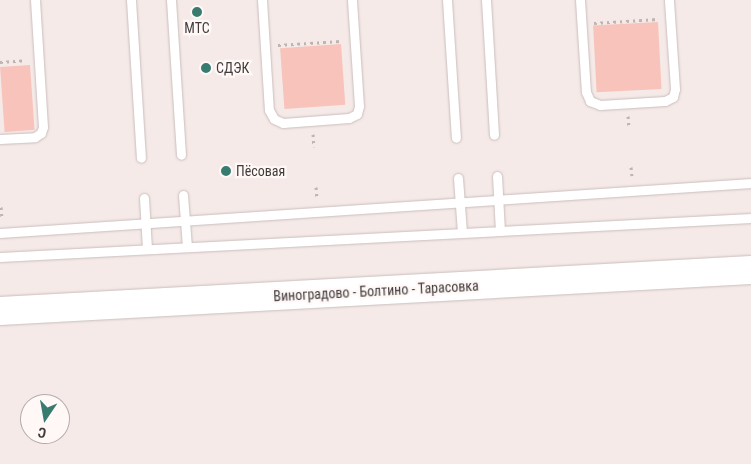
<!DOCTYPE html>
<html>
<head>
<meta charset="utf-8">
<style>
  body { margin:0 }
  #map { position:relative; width:751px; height:464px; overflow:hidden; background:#f5eae8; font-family:"Roboto Condensed",sans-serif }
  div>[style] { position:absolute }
  .green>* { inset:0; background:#f8c3bb; transform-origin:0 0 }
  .path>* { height:3px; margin-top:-1.5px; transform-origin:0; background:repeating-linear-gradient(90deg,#bdb4b3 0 2.5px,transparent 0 6.5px) }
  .roads { filter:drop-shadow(0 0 1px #c9bebc) drop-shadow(0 0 1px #c9bebc) }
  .service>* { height:9px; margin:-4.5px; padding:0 4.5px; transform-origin:4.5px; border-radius:4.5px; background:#fff }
  .primary>* { height:28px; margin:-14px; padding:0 14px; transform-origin:14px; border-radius:14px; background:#fff }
  .dots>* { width:14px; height:14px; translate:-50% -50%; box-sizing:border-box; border:2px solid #fff8f7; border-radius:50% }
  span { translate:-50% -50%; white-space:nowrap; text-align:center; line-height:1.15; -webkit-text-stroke:4.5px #fff8f7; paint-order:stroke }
  .poi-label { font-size:14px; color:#403c3b }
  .left { translate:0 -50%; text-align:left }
  .street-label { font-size:14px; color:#403c3b }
  .north { position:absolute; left:20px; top:394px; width:50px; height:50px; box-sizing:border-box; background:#fff8f7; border:1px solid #b3adac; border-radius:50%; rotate:192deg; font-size:14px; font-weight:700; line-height:20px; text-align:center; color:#403c3b }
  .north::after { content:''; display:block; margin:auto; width:18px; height:22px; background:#387c6f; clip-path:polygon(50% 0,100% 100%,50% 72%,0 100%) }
</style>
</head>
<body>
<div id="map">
  <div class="green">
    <div style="left:658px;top:22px;width:67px;height:65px;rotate:87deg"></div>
    <div style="left:341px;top:44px;width:61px;height:61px;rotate:86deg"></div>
    <div style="left:30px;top:65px;width:65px;height:30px;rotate:86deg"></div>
  </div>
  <div class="path">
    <div style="left:594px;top:23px;width:64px;rotate:-3.6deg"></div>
    <div style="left:278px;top:45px;width:63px;rotate:-3.6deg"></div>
    <div style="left:0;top:62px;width:26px;rotate:-4deg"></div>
    <div style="left:628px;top:116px;width:11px;rotate:85deg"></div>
    <div style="left:313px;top:134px;width:13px;rotate:86deg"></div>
    <div style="left:631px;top:167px;width:9px;rotate:84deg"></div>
    <div style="left:316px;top:187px;width:12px;rotate:85deg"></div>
    <div style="left:1px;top:207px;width:11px;rotate:85deg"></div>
  </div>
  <div class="roads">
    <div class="service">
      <div style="left:131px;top:0;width:158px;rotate:86.4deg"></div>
      <div style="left:171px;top:0;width:155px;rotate:86.3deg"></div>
      <div style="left:262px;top:0;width:110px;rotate:86.4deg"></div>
      <div style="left:269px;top:110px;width:10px;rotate:61deg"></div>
      <div style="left:274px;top:119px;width:10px;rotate:24deg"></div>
      <div style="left:283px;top:123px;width:66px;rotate:-4.3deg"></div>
      <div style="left:349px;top:118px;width:9px;rotate:-27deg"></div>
      <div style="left:357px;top:114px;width:8px;rotate:-76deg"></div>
      <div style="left:359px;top:106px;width:106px;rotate:-93.8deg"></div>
      <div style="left:447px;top:0;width:138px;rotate:86.3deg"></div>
      <div style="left:486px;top:0;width:135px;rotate:86.6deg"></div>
      <div style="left:580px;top:0;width:92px;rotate:86.3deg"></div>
      <div style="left:586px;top:92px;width:10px;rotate:66deg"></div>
      <div style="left:590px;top:101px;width:11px;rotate:22deg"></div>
      <div style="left:600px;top:105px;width:65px;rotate:-3.5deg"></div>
      <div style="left:665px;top:101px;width:9px;rotate:-27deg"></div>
      <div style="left:673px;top:97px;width:8px;rotate:-76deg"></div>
      <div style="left:675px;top:89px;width:89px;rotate:-93.9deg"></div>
      <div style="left:0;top:139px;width:35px;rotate:-3deg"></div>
      <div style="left:35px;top:137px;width:7px;rotate:-34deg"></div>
      <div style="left:41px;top:133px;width:6px;rotate:-72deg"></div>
      <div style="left:43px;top:127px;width:127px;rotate:-93.6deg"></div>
      <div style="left:497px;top:176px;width:55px;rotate:86.9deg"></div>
      <div style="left:458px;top:178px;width:55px;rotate:85.8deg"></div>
      <div style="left:183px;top:195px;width:52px;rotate:85.6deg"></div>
      <div style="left:144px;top:198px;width:51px;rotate:86.6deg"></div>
      <div style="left:0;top:233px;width:753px;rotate:-3.81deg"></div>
      <div style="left:0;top:257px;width:752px;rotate:-2.97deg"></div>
    </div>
    <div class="primary">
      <div style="left:0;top:311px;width:752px;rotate:-3.12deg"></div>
    </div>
  </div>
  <div class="dots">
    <div style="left:197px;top:12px;background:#387c6f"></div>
    <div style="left:206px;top:68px;background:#387c6f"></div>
    <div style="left:226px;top:171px;background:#387c6f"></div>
  </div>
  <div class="poi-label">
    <span style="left:197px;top:28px">МТС</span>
    <span class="left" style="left:216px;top:68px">СДЭК</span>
    <span class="left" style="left:236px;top:171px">Пёсовая</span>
  </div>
  <div class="street-label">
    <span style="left:376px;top:291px;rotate:-3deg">Виноградово - Болтино - Тарасовка</span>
  </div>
  <div class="north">С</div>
</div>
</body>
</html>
